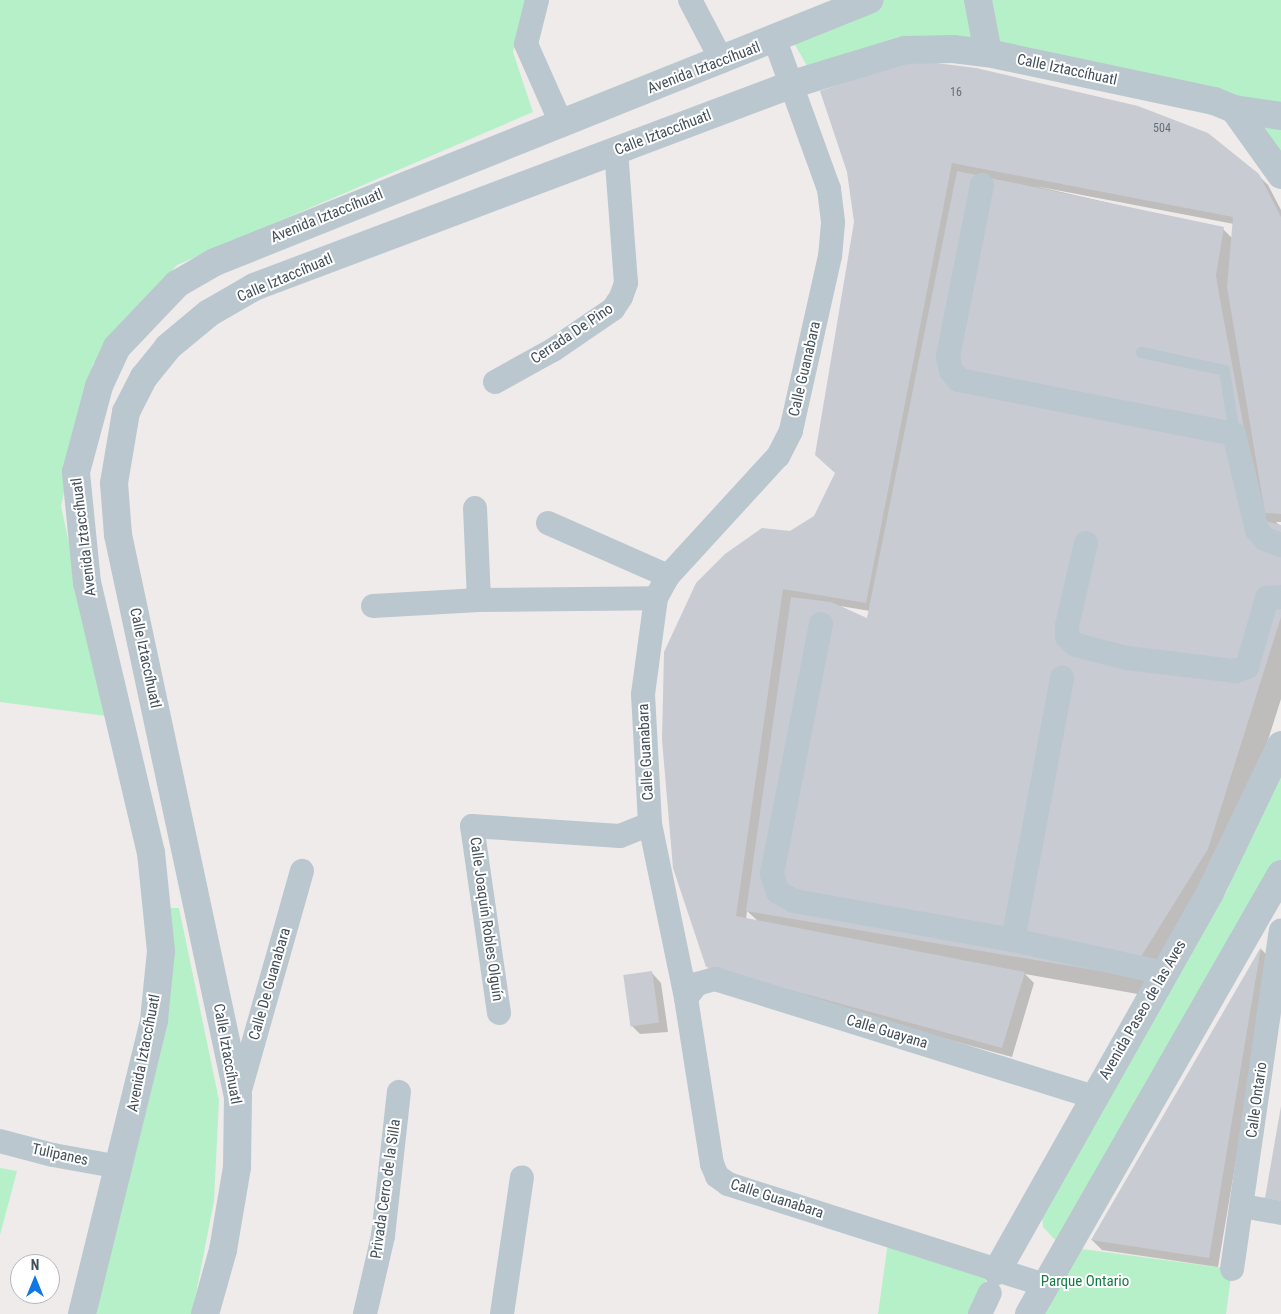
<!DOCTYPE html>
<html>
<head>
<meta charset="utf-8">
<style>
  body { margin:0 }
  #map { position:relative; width:1281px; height:1314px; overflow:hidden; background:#efebeb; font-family:"Roboto Condensed",sans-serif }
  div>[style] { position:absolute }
  .green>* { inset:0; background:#b6f0c9 }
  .shadow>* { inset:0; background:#0003 }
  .building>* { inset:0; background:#c8cbd1; transform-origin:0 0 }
  .service>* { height:11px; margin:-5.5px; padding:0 5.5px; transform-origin:5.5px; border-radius:5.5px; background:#bbc7cf }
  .minor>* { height:24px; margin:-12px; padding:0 12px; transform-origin:12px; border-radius:12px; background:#bbc7cf }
  .tertiary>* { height:28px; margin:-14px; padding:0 14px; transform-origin:14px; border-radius:14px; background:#bbc7cf }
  span { translate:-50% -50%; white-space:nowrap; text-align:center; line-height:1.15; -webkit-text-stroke:4px #fff; paint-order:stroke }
  .number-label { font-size:12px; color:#646f78 }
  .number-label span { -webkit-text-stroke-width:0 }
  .street-label { font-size:15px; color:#43505a }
  .park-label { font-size:15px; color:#127d42 }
  .north { position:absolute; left:10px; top:1254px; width:50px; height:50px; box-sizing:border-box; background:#fff; border:1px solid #b4b9bd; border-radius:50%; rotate:0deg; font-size:14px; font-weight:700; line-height:20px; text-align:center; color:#43505a }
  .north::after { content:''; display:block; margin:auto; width:18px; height:22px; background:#1077e4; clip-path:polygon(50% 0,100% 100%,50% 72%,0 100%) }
</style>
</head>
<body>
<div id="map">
  <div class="green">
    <div style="clip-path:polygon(0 0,526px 0,513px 52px,533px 112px,177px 265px,93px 364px,61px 506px,106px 716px,0 702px)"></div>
    <div style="clip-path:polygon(881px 0,1281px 0,1281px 108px,994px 52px,810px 71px,791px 38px)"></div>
    <div style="clip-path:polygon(1251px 124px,1281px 129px,1281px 164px)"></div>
    <div style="clip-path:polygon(1281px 747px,1281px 862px,1061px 1246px,1043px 1227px,1042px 1217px,1228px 889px)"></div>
    <div style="clip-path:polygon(170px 908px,179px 908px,219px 1100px,214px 1201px,192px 1314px,93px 1314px,168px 1019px)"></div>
    <div style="clip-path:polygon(0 1168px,17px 1171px,0 1235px)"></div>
    <div style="clip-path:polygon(888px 1242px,990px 1273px,968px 1314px,878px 1314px)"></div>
    <div style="clip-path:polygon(1067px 1247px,1232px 1269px,1226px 1314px,1029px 1314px)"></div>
  </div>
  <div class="shadow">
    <div style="clip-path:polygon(evenodd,822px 92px,1258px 175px,1268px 185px,1281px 210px,1281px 522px,1276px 522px,1281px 527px,1281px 699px,1227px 869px,1149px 996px,1025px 974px,1034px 983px,1012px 1057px,717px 976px,707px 966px,790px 532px,815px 517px,836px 473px,856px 222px,848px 172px,822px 92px,1035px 186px,1234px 224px,1232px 238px,1223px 229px,1035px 186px,822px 92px,840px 606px,870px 611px,868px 620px,840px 606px,822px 92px,747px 911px,759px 922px,746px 920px,747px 911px)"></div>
    <div style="clip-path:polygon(1261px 949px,1270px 958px,1218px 1267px,1102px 1250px,1092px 1240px)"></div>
    <div style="clip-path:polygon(652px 973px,661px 983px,668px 1032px,640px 1034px,630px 1024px)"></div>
  </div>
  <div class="building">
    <div style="clip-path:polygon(912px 60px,976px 68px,1138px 106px,1208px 133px,1259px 174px,1281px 217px,1281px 514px,1265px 513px,1227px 287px,1233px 217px,952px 163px,866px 603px,783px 589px,736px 916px,1025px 972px,1002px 1048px,706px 967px,673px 868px,662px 740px,664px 652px,696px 583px,725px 554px,762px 528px,790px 531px,814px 516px,835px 473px,815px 455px,854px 222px,847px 172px,820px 91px)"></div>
    <div style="clip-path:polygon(957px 171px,1224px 227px,1216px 275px,1219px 294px,1261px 520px,1281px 525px,1281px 617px,1208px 849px,1129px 976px,746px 911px,791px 597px,831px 602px,867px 618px)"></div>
    <div style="clip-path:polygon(1261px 947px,1209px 1258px,1091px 1240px)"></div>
    <div style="left:652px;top:971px;width:52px;height:29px;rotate:82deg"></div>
    <div style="clip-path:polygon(1281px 1106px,1281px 1201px,1265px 1198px)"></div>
  </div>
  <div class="service">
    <div style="left:1141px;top:352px;width:85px;rotate:12.2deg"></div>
    <div style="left:1224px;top:370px;width:65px;rotate:81.1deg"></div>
  </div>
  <div class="minor">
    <div style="left:537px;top:0;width:45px;rotate:104deg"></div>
    <div style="left:526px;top:44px;width:86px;rotate:66.1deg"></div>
    <div style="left:690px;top:0;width:69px;rotate:62.3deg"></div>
    <div style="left:775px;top:40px;width:158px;rotate:70.1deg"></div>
    <div style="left:829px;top:189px;width:34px;rotate:83deg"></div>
    <div style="left:833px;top:223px;width:33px;rotate:95deg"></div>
    <div style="left:830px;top:256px;width:179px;rotate:102.6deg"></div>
    <div style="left:791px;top:431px;width:28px;rotate:117deg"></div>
    <div style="left:778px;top:456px;width:163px;rotate:132.5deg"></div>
    <div style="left:668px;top:576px;width:25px;rotate:119deg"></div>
    <div style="left:656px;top:598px;width:97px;rotate:97.7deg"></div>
    <div style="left:643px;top:694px;width:130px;rotate:86.9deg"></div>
    <div style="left:650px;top:824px;width:178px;rotate:78.3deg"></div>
    <div style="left:686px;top:998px;width:168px;rotate:81.1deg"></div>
    <div style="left:712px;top:1164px;width:13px;rotate:67deg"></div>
    <div style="left:717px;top:1176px;width:14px;rotate:36deg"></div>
    <div style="left:728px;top:1184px;width:333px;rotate:17.7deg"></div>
    <div style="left:982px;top:185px;width:175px;rotate:101.2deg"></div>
    <div style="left:948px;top:357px;width:14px;rotate:78deg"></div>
    <div style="left:951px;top:371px;width:12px;rotate:48deg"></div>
    <div style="left:959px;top:380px;width:280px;rotate:11.1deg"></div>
    <div style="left:1234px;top:434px;width:99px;rotate:76.5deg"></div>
    <div style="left:1257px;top:530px;width:12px;rotate:48deg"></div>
    <div style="left:1265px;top:539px;width:17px;rotate:21deg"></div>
    <div style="left:495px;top:382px;width:66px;rotate:-28.9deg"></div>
    <div style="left:553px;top:350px;width:73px;rotate:-34.3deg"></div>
    <div style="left:613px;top:309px;width:14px;rotate:-56deg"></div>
    <div style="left:621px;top:297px;width:15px;rotate:-70deg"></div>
    <div style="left:626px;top:283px;width:132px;rotate:-94.3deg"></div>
    <div style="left:475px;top:508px;width:92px;rotate:87.5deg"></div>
    <div style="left:548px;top:523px;width:131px;rotate:23.8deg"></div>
    <div style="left:1086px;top:543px;width:85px;rotate:102.9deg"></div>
    <div style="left:1067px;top:626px;width:11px;rotate:90deg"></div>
    <div style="left:1067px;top:637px;width:12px;rotate:42deg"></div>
    <div style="left:1076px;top:645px;width:53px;rotate:14.3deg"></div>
    <div style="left:1127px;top:658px;width:109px;rotate:6.9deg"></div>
    <div style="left:1235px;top:671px;width:13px;rotate:-18deg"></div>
    <div style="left:1247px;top:667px;width:72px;rotate:-73.8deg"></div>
    <div style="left:1267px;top:598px;width:14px;rotate:-4deg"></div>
    <div style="left:373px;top:606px;width:106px;rotate:-3.2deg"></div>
    <div style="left:479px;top:600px;width:177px;rotate:-0.6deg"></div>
    <div style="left:821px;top:624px;width:255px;rotate:101.1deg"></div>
    <div style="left:772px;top:874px;width:19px;rotate:72deg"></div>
    <div style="left:778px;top:892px;width:18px;rotate:29deg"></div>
    <div style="left:794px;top:901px;width:222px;rotate:10.1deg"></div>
    <div style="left:1013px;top:940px;width:155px;rotate:12.3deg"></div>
    <div style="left:1013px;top:940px;width:267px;rotate:-79.4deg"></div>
    <div style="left:686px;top:998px;width:18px;rotate:-52deg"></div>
    <div style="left:697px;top:984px;width:19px;rotate:-16deg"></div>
    <div style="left:715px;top:979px;width:396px;rotate:17.3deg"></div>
    <div style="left:499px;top:1013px;width:189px;rotate:-98.2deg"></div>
    <div style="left:472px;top:826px;width:148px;rotate:3.9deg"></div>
    <div style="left:620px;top:836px;width:32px;rotate:-22deg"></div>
    <div style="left:238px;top:1097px;width:235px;rotate:-74.2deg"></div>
    <div style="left:0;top:1141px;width:55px;rotate:14.8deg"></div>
    <div style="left:53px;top:1155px;width:68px;rotate:10.2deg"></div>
    <div style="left:1242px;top:1206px;width:40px;rotate:10deg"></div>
    <div style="left:1232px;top:1269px;width:342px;rotate:-81.8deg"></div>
    <div style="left:365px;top:1314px;width:80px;rotate:-77deg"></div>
    <div style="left:383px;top:1236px;width:145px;rotate:-83.7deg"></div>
    <div style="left:502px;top:1314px;width:138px;rotate:-81.7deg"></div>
    <div style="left:980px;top:1314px;width:23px;rotate:-65deg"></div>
  </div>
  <div class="tertiary">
    <div style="left:978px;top:0;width:54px;rotate:79.3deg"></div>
    <div style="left:1234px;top:109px;width:81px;rotate:54.5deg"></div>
    <div style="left:997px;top:1271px;width:434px;rotate:-60.6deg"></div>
    <div style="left:1210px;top:893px;width:164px;rotate:-64.4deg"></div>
    <div style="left:82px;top:1314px;width:303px;rotate:-76.2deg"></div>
    <div style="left:154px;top:1020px;width:69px;rotate:-84.2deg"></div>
    <div style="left:161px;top:951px;width:99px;rotate:-95.8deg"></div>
    <div style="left:151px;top:853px;width:277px;rotate:-103.3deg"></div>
    <div style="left:87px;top:583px;width:112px;rotate:-95.7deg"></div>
    <div style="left:76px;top:472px;width:89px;rotate:-75deg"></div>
    <div style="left:99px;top:386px;width:43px;rotate:-65.2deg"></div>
    <div style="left:117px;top:347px;width:87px;rotate:-46.4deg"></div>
    <div style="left:177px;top:284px;width:44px;rotate:-30.1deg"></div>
    <div style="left:215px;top:262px;width:705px;rotate:-21.83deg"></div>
    <div style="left:205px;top:1314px;width:66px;rotate:-74.3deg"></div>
    <div style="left:223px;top:1250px;width:84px;rotate:-80.4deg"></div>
    <div style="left:237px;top:1167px;width:70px;rotate:-89.2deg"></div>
    <div style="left:238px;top:1097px;width:575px;rotate:-102.05deg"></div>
    <div style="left:118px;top:535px;width:52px;rotate:-94.4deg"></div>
    <div style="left:114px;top:483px;width:72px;rotate:-80.4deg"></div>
    <div style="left:126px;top:412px;width:39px;rotate:-63deg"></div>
    <div style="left:144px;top:377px;width:38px;rotate:-51deg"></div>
    <div style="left:168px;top:347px;width:53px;rotate:-39.7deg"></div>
    <div style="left:209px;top:313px;width:52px;rotate:-30deg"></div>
    <div style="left:254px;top:287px;width:576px;rotate:-20.64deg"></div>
    <div style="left:793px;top:84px;width:117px;rotate:-16.9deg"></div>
    <div style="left:905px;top:50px;width:48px;rotate:-1.2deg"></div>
    <div style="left:953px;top:49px;width:35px;rotate:7deg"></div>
    <div style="left:988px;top:53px;width:231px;rotate:12deg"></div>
    <div style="left:1214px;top:101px;width:22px;rotate:22deg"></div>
    <div style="left:1234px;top:109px;width:48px;rotate:8.5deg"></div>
    <div style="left:1029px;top:1314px;width:507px;rotate:-60.2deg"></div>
  </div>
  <div class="number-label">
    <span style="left:956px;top:93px">16</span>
    <span style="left:1162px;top:129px">504</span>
  </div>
  <div class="street-label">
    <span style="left:704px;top:68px;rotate:-21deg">Avenida Iztaccíhuatl</span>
    <span style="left:1067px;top:70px;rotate:12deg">Calle Iztaccíhuatl</span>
    <span style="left:663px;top:133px;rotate:-21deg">Calle Iztaccíhuatl</span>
    <span style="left:327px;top:216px;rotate:-22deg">Avenida Iztaccíhuatl</span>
    <span style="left:285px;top:278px;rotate:-23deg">Calle Iztaccíhuatl</span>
    <span style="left:572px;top:334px;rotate:-34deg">Cerrada De Pino</span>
    <span style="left:805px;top:369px;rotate:-77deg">Calle Guanabara</span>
    <span style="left:84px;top:537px;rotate:-97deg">Avenida Iztaccíhuatl</span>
    <span style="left:145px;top:658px;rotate:78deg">Calle Iztaccíhuatl</span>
    <span style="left:646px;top:752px;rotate:-93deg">Calle Guanabara</span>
    <span style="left:486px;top:919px;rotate:82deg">Calle Joaquín Robles Olguín</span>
    <span style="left:270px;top:984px;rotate:-74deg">Calle De Guanabara</span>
    <span style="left:1143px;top:1010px;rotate:-60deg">Avenida Paseo de las Aves</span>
    <span style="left:887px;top:1032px;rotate:17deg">Calle Guayana</span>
    <span style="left:144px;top:1053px;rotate:-79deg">Avenida Iztaccíhuatl</span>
    <span style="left:227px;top:1054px;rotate:80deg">Calle Iztaccíhuatl</span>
    <span style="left:1257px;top:1100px;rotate:-82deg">Calle Ontario</span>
    <span style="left:60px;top:1155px;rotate:12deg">Tulipanes</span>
    <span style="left:386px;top:1189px;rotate:-82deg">Privada Cerro de la Silla</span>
    <span style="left:777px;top:1199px;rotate:18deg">Calle Guanabara</span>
  </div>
  <div class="park-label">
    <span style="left:1085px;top:1282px">Parque Ontario</span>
  </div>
  <div class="north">N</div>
</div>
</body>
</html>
